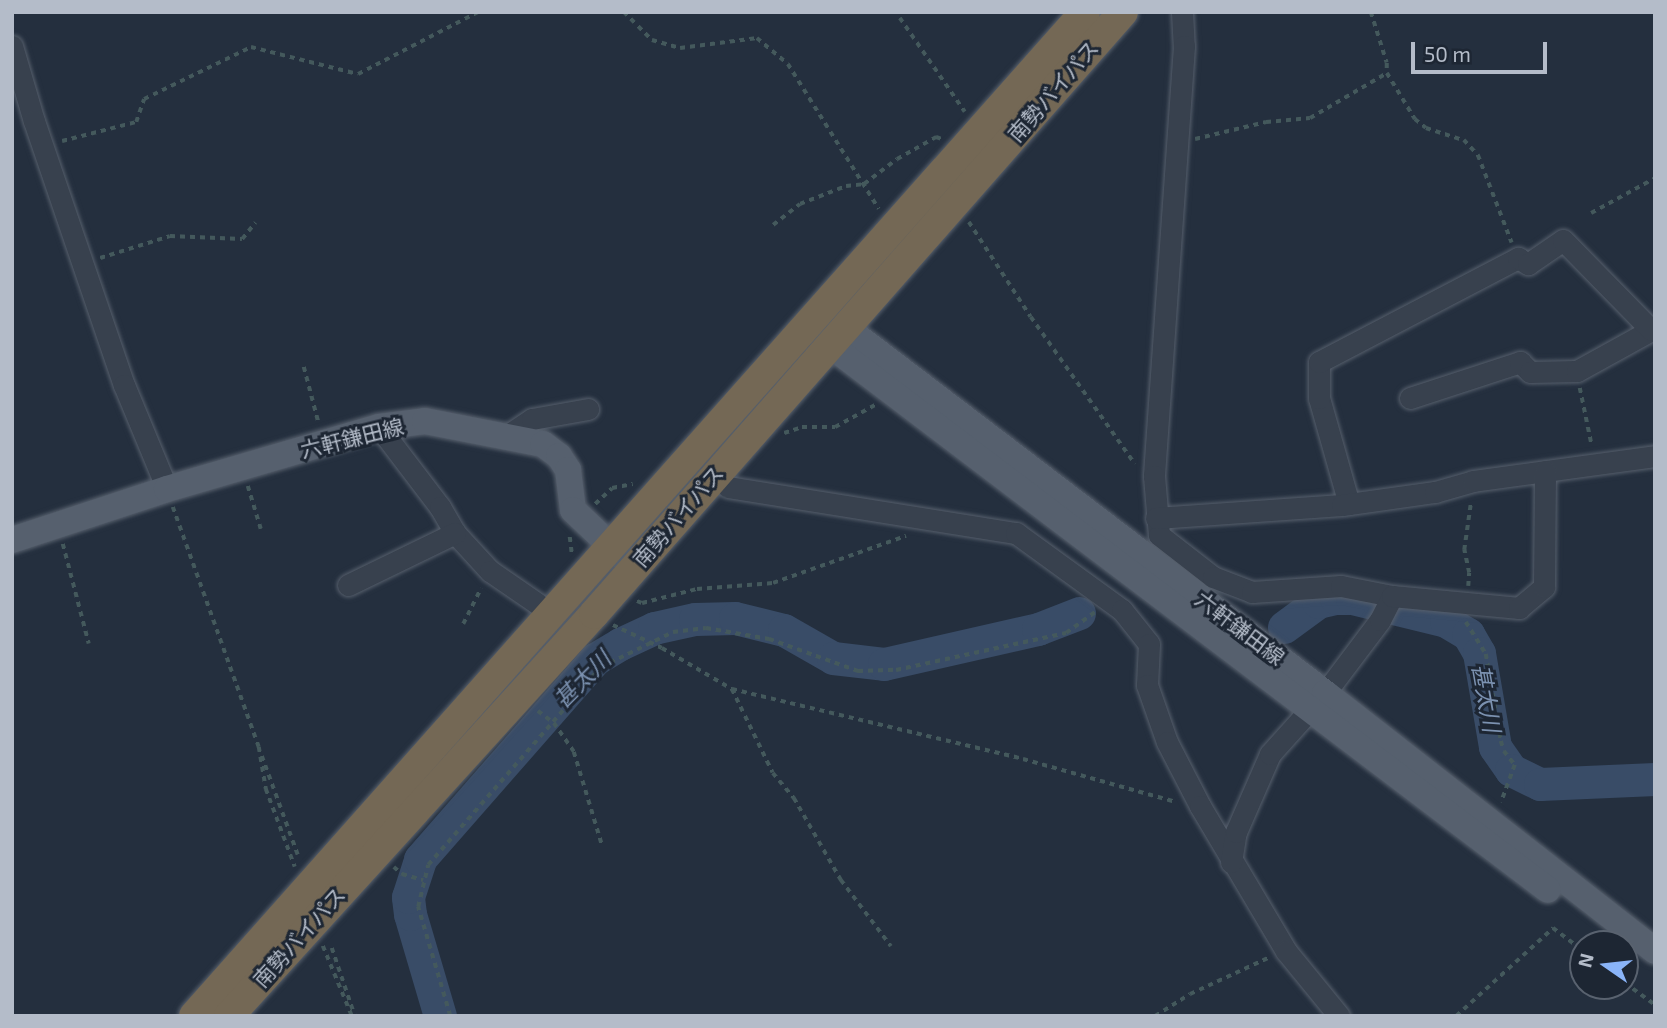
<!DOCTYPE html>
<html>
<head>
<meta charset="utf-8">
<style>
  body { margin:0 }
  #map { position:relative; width:1667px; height:1028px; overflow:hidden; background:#242f3e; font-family:"Exo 2","Noto Sans JP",sans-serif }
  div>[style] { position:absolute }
  .river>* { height:33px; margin:-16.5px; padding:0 16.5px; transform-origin:16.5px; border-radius:16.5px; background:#394c67 }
  .path>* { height:3.5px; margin-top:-1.75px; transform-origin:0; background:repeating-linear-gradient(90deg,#44595c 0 5px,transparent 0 10px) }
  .roads { filter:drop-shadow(0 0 2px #565f6c) drop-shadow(0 0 2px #565f6c) }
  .minor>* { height:21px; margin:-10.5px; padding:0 10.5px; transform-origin:10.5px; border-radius:10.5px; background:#38414e }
  .major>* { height:26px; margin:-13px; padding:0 13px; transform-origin:13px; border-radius:13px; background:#56606e }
  .highway>* { height:30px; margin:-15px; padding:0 15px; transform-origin:15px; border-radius:15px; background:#746855 }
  span { translate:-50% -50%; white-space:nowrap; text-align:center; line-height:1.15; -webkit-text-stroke:6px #1d2633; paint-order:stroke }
  .street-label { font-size:21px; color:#b4bcc9 }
  .water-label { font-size:23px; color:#7c92b1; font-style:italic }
  .frame { position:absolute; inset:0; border:14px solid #b4bcc9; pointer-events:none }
  .north { position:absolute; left:1569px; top:930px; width:70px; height:70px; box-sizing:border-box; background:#1d2633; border:2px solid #59626f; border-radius:50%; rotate:284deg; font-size:19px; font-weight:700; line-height:28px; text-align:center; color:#b4bcc9 }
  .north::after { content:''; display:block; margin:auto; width:24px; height:32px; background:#8ab4f8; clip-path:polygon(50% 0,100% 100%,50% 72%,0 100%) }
  .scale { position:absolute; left:1411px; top:42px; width:136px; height:32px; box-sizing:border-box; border:4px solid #b4bcc9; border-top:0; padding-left:9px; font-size:21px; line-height:24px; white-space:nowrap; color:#b4bcc9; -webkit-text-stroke:5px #1d2633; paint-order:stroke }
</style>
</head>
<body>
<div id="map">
  <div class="river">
    <div style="left:1284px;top:627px;width:42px;rotate:-36.3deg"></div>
    <div style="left:1318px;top:602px;width:18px;rotate:-13deg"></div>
    <div style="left:1336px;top:598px;width:16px"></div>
    <div style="left:1352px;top:598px;width:97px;rotate:13.7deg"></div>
    <div style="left:1446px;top:621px;width:26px;rotate:31deg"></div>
    <div style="left:1468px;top:634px;width:22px;rotate:60deg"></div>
    <div style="left:1479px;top:653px;width:95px;rotate:80.3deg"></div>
    <div style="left:1495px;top:747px;width:28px;rotate:55deg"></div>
    <div style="left:1511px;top:770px;width:32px;rotate:26deg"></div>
    <div style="left:1540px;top:784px;width:115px;rotate:-2.5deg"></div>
    <div style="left:440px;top:1016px;width:106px;rotate:-106.4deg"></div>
    <div style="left:410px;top:914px;width:17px;rotate:-97deg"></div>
    <div style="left:408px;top:897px;width:40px;rotate:-72deg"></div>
    <div style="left:420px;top:859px;width:266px;rotate:-48.8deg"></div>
    <div style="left:595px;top:659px;width:29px;rotate:-31deg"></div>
    <div style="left:620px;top:644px;width:38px;rotate:-25deg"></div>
    <div style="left:654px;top:628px;width:42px;rotate:-12.4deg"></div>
    <div style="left:695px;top:619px;width:40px;rotate:-1.4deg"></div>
    <div style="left:735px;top:618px;width:50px;rotate:13.8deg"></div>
    <div style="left:784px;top:630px;width:56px;rotate:29.7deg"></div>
    <div style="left:833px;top:658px;width:51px;rotate:6.7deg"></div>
    <div style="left:884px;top:664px;width:158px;rotate:-12.8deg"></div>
    <div style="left:1038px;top:629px;width:44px;rotate:-21.3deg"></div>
  </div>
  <div class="path">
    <div style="left:624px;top:12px;width:40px;rotate:45deg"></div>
    <div style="left:652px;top:40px;width:29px;rotate:16deg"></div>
    <div style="left:680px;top:48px;width:78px;rotate:-7.4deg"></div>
    <div style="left:757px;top:38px;width:40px;rotate:40deg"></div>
    <div style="left:788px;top:64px;width:171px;rotate:57.9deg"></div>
    <div style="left:1371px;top:12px;width:53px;rotate:72.6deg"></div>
    <div style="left:1387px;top:63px;width:10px;rotate:90deg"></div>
    <div style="left:900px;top:18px;width:114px;rotate:55.3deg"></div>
    <div style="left:1195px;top:139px;width:73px;rotate:-13.5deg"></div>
    <div style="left:1266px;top:122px;width:44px;rotate:-5.2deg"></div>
    <div style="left:1310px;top:118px;width:89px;rotate:-30.3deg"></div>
    <div style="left:1387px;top:73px;width:54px;rotate:58.7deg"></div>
    <div style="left:1415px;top:119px;width:14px;rotate:39deg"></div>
    <div style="left:1426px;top:128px;width:40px;rotate:18deg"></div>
    <div style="left:1464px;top:140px;width:21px;rotate:47deg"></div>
    <div style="left:1478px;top:155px;width:94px;rotate:68.9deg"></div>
    <div style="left:62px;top:141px;width:76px;rotate:-14.4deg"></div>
    <div style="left:136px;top:122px;width:24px;rotate:-71deg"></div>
    <div style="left:144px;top:99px;width:119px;rotate:-25.9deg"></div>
    <div style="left:251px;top:47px;width:110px;rotate:14.2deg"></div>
    <div style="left:358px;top:74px;width:135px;rotate:-27.3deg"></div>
    <div style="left:1591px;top:213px;width:73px;rotate:-28.7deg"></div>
    <div style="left:969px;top:222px;width:113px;rotate:56.9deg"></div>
    <div style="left:1031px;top:317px;width:180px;rotate:54.7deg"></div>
    <div style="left:773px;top:225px;width:34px;rotate:-38deg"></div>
    <div style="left:800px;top:204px;width:49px;rotate:-21.4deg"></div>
    <div style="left:846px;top:186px;width:18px;rotate:-6deg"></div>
    <div style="left:864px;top:184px;width:41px;rotate:-37.1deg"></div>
    <div style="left:897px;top:159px;width:45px;rotate:-29.4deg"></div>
    <div style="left:936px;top:137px;width:6px;rotate:18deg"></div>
    <div style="left:100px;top:258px;width:73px;rotate:-17.4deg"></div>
    <div style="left:170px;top:236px;width:72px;rotate:2.4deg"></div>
    <div style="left:242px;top:239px;width:21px;rotate:-51deg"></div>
    <div style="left:304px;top:367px;width:59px;rotate:75.3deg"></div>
    <div style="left:1580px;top:388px;width:59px;rotate:78.3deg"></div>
    <div style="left:784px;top:433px;width:19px;rotate:-18deg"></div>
    <div style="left:802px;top:427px;width:33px"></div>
    <div style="left:835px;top:427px;width:46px;rotate:-28.8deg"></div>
    <div style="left:248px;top:486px;width:45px;rotate:73.2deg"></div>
    <div style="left:595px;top:504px;width:23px;rotate:-43deg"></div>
    <div style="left:612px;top:488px;width:21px;rotate:-11deg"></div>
    <div style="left:173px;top:507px;width:255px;rotate:70.3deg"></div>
    <div style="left:259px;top:747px;width:43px;rotate:80.5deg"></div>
    <div style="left:266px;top:789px;width:83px;rotate:69.6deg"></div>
    <div style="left:570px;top:537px;width:17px;rotate:83deg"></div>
    <div style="left:63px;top:544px;width:103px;rotate:75.4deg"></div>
    <div style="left:1468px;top:586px;width:13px;rotate:-86deg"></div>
    <div style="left:1469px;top:573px;width:24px;rotate:-102deg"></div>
    <div style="left:1464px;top:550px;width:49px;rotate:-81.9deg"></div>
    <div style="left:637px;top:601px;width:5px;rotate:22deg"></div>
    <div style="left:642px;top:603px;width:57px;rotate:-14.3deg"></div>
    <div style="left:697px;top:589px;width:76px;rotate:-4.5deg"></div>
    <div style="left:773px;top:583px;width:141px;rotate:-19.5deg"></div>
    <div style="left:1466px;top:622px;width:38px;rotate:58deg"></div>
    <div style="left:1486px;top:654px;width:88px;rotate:80.2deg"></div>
    <div style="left:1501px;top:741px;width:10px;rotate:73deg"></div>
    <div style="left:1504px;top:751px;width:18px;rotate:52deg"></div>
    <div style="left:1515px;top:765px;width:40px;rotate:110.2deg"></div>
    <div style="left:463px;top:624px;width:40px;rotate:-63.4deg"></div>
    <div style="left:613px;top:625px;width:54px;rotate:25.1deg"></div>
    <div style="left:662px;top:648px;width:81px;rotate:30.4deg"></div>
    <div style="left:732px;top:689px;width:299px;rotate:13.5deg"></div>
    <div style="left:1023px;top:759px;width:159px;rotate:15.7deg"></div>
    <div style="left:732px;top:689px;width:93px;rotate:64deg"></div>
    <div style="left:773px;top:773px;width:33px;rotate:50deg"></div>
    <div style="left:794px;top:798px;width:95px;rotate:60.2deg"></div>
    <div style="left:841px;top:880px;width:83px;rotate:52.9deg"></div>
    <div style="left:538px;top:711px;width:20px;rotate:37deg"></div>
    <div style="left:554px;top:723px;width:35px;rotate:55deg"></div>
    <div style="left:574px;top:752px;width:97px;rotate:73.2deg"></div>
    <div style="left:262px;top:756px;width:105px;rotate:70deg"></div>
    <div style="left:394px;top:867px;width:11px;rotate:41deg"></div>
    <div style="left:402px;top:874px;width:22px;rotate:16deg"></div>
    <div style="left:323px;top:946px;width:76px;rotate:67.5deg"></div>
    <div style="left:332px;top:948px;width:72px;rotate:71.3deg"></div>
    <div style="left:1625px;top:983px;width:37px;rotate:36deg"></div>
    <div style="left:450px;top:1016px;width:114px;rotate:-106.4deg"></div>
    <div style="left:418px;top:907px;width:43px;rotate:-76.6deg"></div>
    <div style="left:428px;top:865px;width:263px;rotate:-48.9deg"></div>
    <div style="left:601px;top:667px;width:80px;rotate:-25.9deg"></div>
    <div style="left:673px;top:632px;width:33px;rotate:-7deg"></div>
    <div style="left:706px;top:628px;width:64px;rotate:9.9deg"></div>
    <div style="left:769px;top:639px;width:95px;rotate:19.8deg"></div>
    <div style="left:858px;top:671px;width:38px;rotate:-2deg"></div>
    <div style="left:896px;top:670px;width:174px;rotate:-12.3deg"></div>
    <div style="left:1066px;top:633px;width:36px;rotate:-36deg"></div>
    <div style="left:1155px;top:1016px;width:41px;rotate:-32.2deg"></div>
    <div style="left:1190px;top:994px;width:86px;rotate:-24.8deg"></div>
    <div style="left:1456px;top:1016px;width:131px;rotate:-42.2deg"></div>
    <div style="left:1553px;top:928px;width:38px;rotate:37deg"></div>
  </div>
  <div class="roads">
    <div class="minor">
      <div style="left:1182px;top:12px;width:34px;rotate:87deg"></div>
      <div style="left:1184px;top:46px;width:431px;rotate:94deg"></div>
      <div style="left:1154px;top:476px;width:59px;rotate:85.2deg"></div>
      <div style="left:1159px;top:535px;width:68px;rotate:37.9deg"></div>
      <div style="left:1213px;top:577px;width:42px;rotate:21deg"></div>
      <div style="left:1252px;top:592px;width:89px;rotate:-3.9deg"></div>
      <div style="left:1341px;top:586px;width:52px;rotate:11.1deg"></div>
      <div style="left:12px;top:46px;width:78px;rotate:73.7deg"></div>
      <div style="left:34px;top:121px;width:279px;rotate:71.2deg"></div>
      <div style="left:124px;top:385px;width:113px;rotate:67.5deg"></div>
      <div style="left:1410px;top:398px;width:116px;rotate:-18.1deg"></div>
      <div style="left:1520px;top:362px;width:14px;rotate:45deg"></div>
      <div style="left:1530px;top:372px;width:47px;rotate:-1.2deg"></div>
      <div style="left:1577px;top:371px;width:89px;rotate:-28.9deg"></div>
      <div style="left:379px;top:427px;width:101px;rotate:52.7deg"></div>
      <div style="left:440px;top:507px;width:30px;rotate:60deg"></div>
      <div style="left:455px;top:533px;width:52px;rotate:47.4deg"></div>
      <div style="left:490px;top:571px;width:58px;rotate:34.5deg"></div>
      <div style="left:505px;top:437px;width:32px;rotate:-34deg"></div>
      <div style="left:532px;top:419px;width:57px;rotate:-10.1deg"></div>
      <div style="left:728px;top:487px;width:292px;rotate:9.1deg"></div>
      <div style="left:1016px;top:533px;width:131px;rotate:36deg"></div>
      <div style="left:1122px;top:610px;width:43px;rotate:51.5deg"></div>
      <div style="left:1149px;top:644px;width:41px;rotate:92.8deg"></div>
      <div style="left:1147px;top:685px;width:60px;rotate:70.7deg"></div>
      <div style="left:1167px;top:742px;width:72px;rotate:62.7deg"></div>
      <div style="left:1200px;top:806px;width:169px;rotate:59.3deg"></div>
      <div style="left:1286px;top:951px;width:84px;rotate:50.8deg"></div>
      <div style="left:1349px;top:504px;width:110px;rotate:-105.8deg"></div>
      <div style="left:1319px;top:398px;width:36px;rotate:-90deg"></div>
      <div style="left:1319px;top:362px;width:225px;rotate:-27.6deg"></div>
      <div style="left:1518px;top:258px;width:12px;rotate:31deg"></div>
      <div style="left:1528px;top:264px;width:42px;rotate:-34.4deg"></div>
      <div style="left:1563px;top:240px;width:126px;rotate:45.6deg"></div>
      <div style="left:1156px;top:518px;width:186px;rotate:-4deg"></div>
      <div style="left:1342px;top:505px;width:94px;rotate:-8deg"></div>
      <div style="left:1435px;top:492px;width:40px;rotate:-16deg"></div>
      <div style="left:1473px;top:481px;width:184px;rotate:-7.8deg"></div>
      <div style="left:348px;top:585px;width:119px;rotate:-25.9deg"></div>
      <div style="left:1231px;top:862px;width:30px;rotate:-81deg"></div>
      <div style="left:1236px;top:832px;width:85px;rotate:-66.4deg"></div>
      <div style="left:1270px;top:754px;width:82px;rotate:-48deg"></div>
      <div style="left:1325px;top:693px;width:91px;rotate:-53deg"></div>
      <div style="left:1380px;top:620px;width:27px;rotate:-63deg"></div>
      <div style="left:1392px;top:596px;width:128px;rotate:5.4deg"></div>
      <div style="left:1519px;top:608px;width:33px;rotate:-40deg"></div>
      <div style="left:1544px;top:587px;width:116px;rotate:-89.5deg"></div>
    </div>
    <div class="major">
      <div style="left:829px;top:315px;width:624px;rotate:37.31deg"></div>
      <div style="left:1325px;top:693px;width:419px;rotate:38deg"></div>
      <div style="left:814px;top:333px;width:921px;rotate:37.19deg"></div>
      <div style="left:12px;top:540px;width:163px;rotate:-18.2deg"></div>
      <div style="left:167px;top:489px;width:221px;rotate:-16.3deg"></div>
      <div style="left:379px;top:427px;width:46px;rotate:-7.4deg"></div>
      <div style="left:425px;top:421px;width:120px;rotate:11deg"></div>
      <div style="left:543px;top:444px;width:20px;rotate:37deg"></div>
      <div style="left:559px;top:456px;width:17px;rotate:57deg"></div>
      <div style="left:568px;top:470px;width:40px;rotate:82.9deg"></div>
      <div style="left:573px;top:510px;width:83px;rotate:43.5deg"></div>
    </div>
    <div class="highway">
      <div style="left:194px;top:1016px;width:1342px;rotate:-48.41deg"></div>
      <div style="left:229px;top:1016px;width:543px;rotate:-47.76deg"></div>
      <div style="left:594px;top:614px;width:801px;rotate:-48.69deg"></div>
    </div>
  </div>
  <div class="street-label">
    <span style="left:1053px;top:91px;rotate:-49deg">南勢バイパス</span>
    <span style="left:352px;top:438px;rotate:-14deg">六軒鎌田線</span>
    <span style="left:678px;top:516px;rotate:-49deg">南勢バイパス</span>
    <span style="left:1240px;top:628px;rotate:37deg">六軒鎌田線</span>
    <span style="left:299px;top:937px;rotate:-48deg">南勢バイパス</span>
  </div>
  <div class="water-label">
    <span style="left:582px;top:679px;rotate:-45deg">甚太川</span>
    <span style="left:1487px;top:698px;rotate:80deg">甚太川</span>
  </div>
  <div class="frame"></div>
  <div class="north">N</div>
  <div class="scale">50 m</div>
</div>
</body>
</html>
